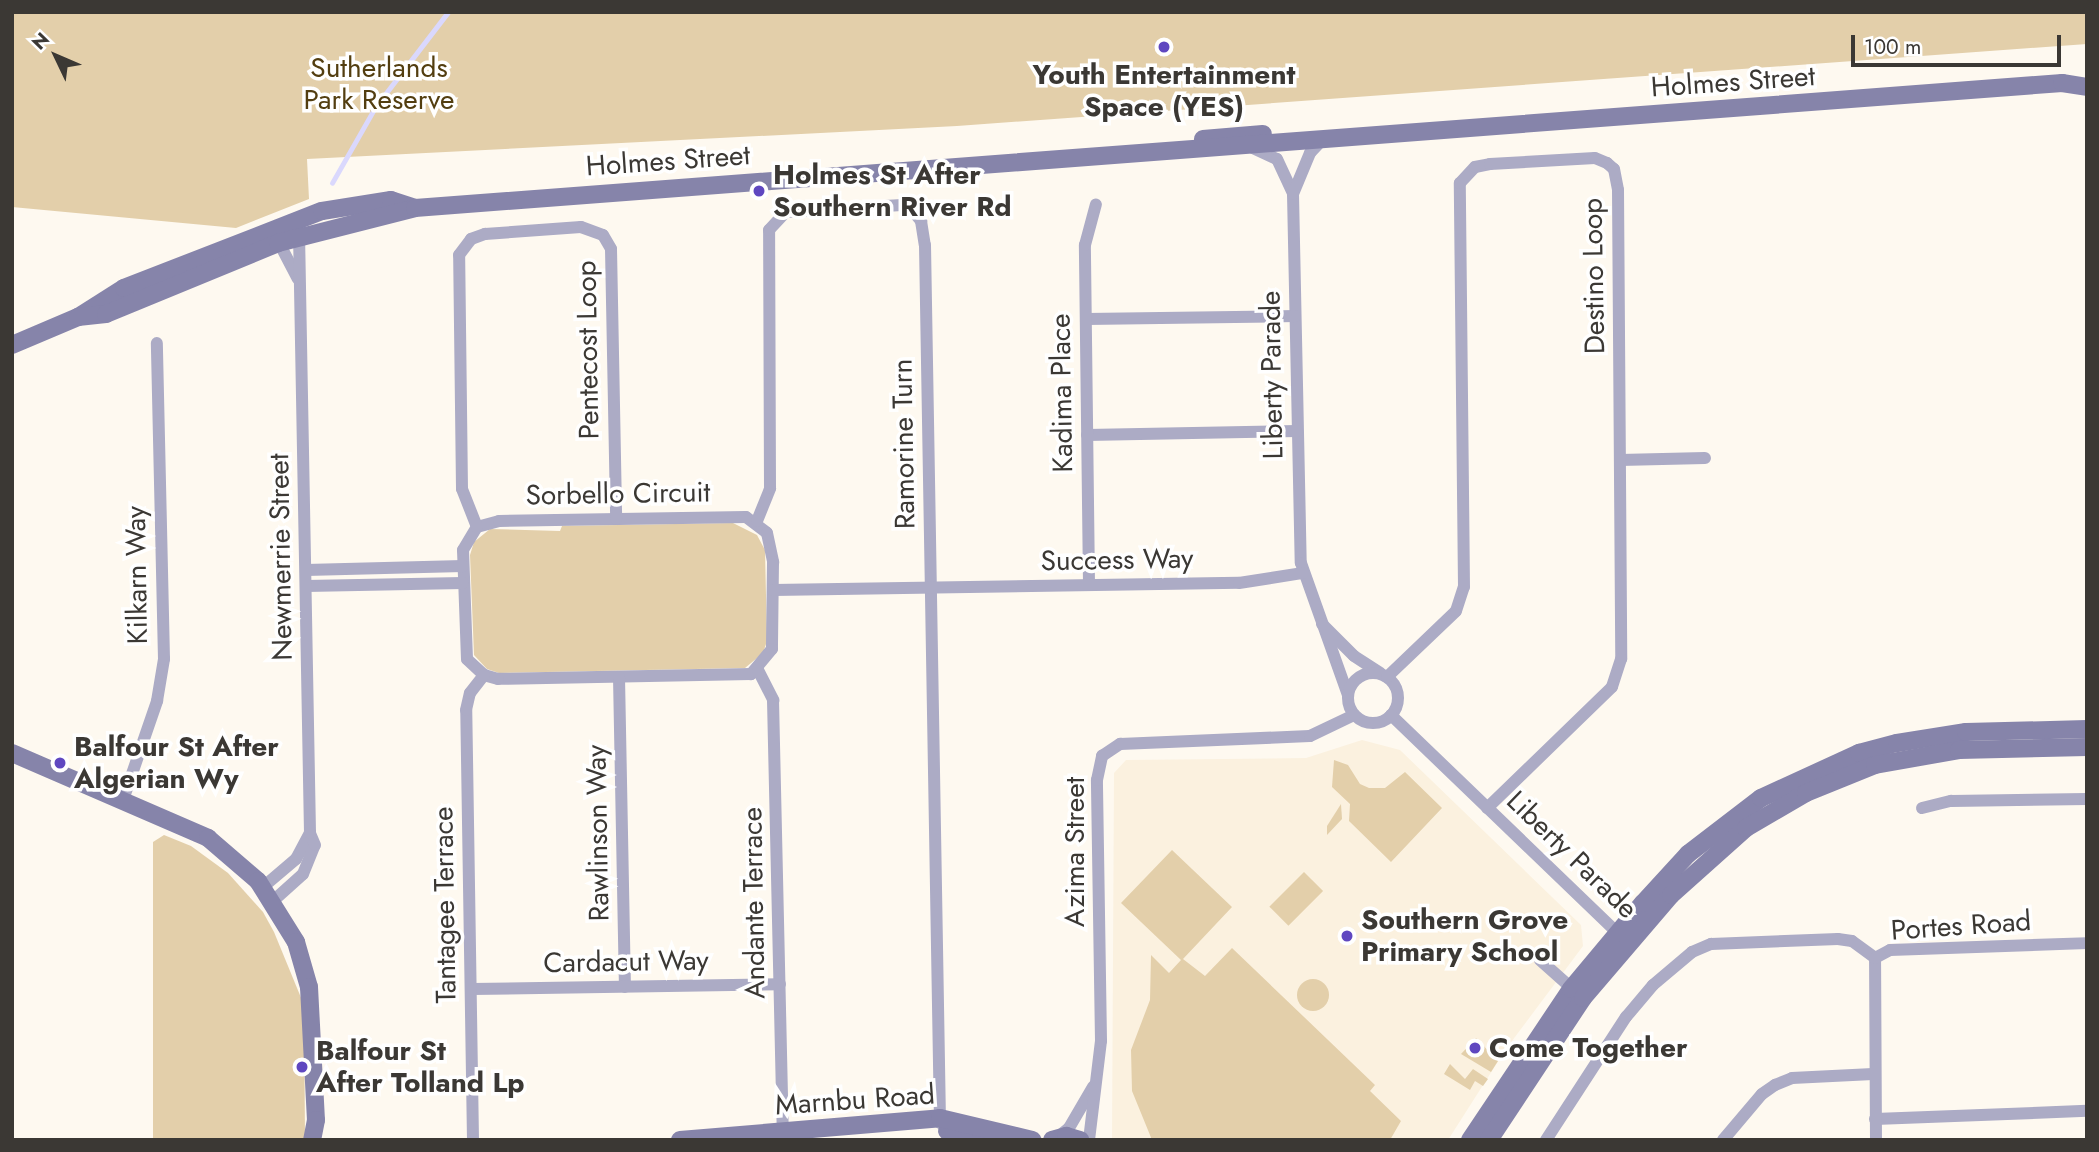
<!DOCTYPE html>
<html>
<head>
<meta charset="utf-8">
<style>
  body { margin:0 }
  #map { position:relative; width:2099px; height:1152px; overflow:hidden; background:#fef9f0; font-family:Jost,sans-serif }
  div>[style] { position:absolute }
  .built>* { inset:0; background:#fbf1df }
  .green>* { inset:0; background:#e3cfaa; transform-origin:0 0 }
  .round { border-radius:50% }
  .stream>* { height:4.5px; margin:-2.25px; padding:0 2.25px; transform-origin:2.25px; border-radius:2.25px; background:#dad8fd }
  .street>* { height:12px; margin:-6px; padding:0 6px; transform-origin:6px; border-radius:6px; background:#acabc5 }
  .street>.ring { margin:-6px; padding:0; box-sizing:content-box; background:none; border:12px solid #acabc5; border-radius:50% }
  .secondary>* { height:18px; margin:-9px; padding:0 9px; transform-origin:9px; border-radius:9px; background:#8684aa }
  .dots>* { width:19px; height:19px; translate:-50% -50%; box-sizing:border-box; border:4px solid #fff; border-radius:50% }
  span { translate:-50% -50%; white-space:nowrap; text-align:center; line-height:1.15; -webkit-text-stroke:7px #fff; paint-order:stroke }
  .park-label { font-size:28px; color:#533e10 }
  .poi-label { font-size:28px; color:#3b3834; font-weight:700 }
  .left { translate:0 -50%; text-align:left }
  .street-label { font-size:28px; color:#3b3834 }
  .frame { position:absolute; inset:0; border:14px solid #3b3834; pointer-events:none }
  .north { position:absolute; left:21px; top:21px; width:70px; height:70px; -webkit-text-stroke:5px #fff; paint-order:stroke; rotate:314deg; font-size:19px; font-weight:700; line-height:28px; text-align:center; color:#3b3834 }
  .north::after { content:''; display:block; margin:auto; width:24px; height:32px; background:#3b3834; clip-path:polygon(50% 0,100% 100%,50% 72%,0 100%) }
  .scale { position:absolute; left:1851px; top:35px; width:210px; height:32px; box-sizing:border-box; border:4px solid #3b3834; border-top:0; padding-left:9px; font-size:21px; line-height:24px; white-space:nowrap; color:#3b3834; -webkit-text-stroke:5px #fff; paint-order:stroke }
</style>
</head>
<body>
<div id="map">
  <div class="built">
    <div style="clip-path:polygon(1362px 740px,1400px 750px,1581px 925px,1583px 946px,1506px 1049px,1448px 1140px,1112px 1140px,1114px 773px,1126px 760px,1306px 758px)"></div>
  </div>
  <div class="green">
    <div style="clip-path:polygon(12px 12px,2087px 12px,2087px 44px,957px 126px,307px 159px,309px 199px,236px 228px,12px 207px)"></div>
    <div style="clip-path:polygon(733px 523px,757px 535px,765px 550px,767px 641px,763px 653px,745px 668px,499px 673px,487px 669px,474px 655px,470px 555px,474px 542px,490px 529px,560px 531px,562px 526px)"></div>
    <div style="clip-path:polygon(1334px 760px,1348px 765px,1360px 784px,1369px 788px,1385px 788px,1405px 772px,1442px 808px,1391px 862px,1349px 821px,1350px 804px,1332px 787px)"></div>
    <div style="clip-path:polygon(1341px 804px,1342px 819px,1327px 835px,1327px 826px)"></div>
    <div style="clip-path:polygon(164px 835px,191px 846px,228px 873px,263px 912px,274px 932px,304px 1005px,305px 1140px,153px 1140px,153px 842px)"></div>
    <div style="clip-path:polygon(1172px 850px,1232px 907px,1183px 959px,1205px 976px,1232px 948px,1375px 1085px,1370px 1091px,1401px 1121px,1390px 1140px,1152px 1140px,1132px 1091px,1131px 1050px,1150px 1000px,1151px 955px,1169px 973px,1181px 960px,1121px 903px)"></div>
    <div style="left:1304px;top:872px;width:27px;height:49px;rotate:45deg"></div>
    <div class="round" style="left:1297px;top:979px;width:32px;height:32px"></div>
    <div style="clip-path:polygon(1476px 1038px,1498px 1061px,1491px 1072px,1461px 1054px)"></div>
    <div style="clip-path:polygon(1450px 1064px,1465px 1079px,1473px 1069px,1488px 1079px,1483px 1086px,1475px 1081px,1470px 1090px,1444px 1074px)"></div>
  </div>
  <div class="stream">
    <div style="left:332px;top:183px;width:89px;rotate:-60.3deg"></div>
    <div style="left:376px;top:106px;width:118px;rotate:-52.5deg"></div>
  </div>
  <div class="street">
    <div style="left:1253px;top:148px;width:26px;rotate:25deg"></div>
    <div style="left:1277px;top:159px;width:38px;rotate:65deg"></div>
    <div style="left:1293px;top:194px;width:369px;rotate:88.8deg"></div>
    <div style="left:1301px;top:563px;width:140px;rotate:70.4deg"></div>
    <div style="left:1293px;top:194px;width:44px;rotate:-67.5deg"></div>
    <div style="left:1310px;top:153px;width:19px;rotate:-47deg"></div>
    <div style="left:276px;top:237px;width:47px;rotate:62.4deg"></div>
    <div style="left:1086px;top:319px;width:209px;rotate:-0.8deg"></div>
    <div style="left:1087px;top:435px;width:210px;rotate:-1.1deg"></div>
    <div style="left:1620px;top:460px;width:85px;rotate:-1.3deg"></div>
    <div style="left:746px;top:517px;width:26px;rotate:37deg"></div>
    <div style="left:767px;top:533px;width:30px;rotate:78deg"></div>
    <div style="left:773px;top:562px;width:87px;rotate:90.7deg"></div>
    <div style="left:772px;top:649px;width:33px;rotate:130deg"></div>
    <div style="left:751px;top:674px;width:253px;rotate:178.9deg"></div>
    <div style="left:498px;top:679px;width:15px;rotate:-164deg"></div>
    <div style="left:484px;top:675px;width:23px;rotate:-137deg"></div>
    <div style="left:467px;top:659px;width:109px;rotate:-92.1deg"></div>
    <div style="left:463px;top:550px;width:27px;rotate:-59deg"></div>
    <div style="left:477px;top:527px;width:23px;rotate:-15deg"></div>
    <div style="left:499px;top:521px;width:247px;rotate:-0.9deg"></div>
    <div style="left:757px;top:521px;width:35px;rotate:-68deg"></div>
    <div style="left:770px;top:488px;width:258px;rotate:-90.2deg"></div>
    <div style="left:769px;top:230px;width:25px;rotate:-47deg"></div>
    <div style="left:786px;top:212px;width:116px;rotate:-3.5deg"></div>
    <div style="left:902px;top:205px;width:10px;rotate:24deg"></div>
    <div style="left:911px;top:209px;width:16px;rotate:50deg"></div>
    <div style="left:921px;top:221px;width:24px;rotate:81deg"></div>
    <div style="left:925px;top:245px;width:878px;rotate:89.02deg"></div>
    <div style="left:477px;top:527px;width:41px;rotate:-111.5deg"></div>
    <div style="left:462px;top:489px;width:234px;rotate:-90.7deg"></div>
    <div style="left:459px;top:255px;width:20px;rotate:-53deg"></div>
    <div style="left:471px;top:239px;width:15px;rotate:-20deg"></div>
    <div style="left:485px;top:234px;width:96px;rotate:-4.2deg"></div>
    <div style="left:581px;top:227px;width:23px;rotate:20deg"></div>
    <div style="left:603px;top:235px;width:16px;rotate:60deg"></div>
    <div style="left:611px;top:249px;width:270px;rotate:88.9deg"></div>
    <div style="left:306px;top:570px;width:157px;rotate:-1.5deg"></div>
    <div style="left:1089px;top:584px;width:339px;rotate:-90.7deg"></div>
    <div style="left:1085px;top:245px;width:42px;rotate:-75deg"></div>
    <div style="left:306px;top:586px;width:157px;rotate:-1.1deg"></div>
    <div style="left:773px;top:590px;width:466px;rotate:-0.9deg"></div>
    <div style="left:1239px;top:583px;width:65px;rotate:-8.9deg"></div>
    <div style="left:1322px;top:624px;width:45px;rotate:45deg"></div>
    <div style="left:1354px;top:656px;width:31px;rotate:33deg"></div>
    <div style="left:758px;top:670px;width:34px;rotate:63deg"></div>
    <div style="left:773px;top:700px;width:439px;rotate:88.7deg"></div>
    <div class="ring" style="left:1348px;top:673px;width:38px;height:38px"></div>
    <div style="left:619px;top:677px;width:310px;rotate:88.9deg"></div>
    <div style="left:1387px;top:677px;width:95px;rotate:-43.7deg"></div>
    <div style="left:1456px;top:611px;width:25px;rotate:-72deg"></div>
    <div style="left:1464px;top:587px;width:404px;rotate:-90.6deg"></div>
    <div style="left:1460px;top:183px;width:22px;rotate:-47deg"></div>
    <div style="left:1475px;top:167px;width:15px;rotate:-11deg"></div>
    <div style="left:1490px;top:164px;width:105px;rotate:-3.3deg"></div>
    <div style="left:1595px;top:158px;width:13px;rotate:23deg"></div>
    <div style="left:1607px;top:163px;width:9px;rotate:41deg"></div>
    <div style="left:1614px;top:169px;width:21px;rotate:79deg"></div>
    <div style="left:1618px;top:190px;width:469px;rotate:89.6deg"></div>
    <div style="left:1621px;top:659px;width:29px;rotate:108deg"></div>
    <div style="left:1612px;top:687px;width:174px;rotate:135.9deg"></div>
    <div style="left:1391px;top:715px;width:322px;rotate:43.9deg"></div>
    <div style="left:123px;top:800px;width:105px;rotate:-71deg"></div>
    <div style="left:157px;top:701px;width:43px;rotate:-80.5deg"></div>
    <div style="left:164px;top:659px;width:316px;rotate:-91.3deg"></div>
    <div style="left:1922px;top:808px;width:30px;rotate:-14deg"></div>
    <div style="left:1951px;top:801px;width:136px;rotate:-0.8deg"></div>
    <div style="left:263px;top:887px;width:43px;rotate:-40.3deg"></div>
    <div style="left:296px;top:859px;width:30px;rotate:-62deg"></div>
    <div style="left:273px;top:901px;width:40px;rotate:-42deg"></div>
    <div style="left:303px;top:874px;width:31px;rotate:-68deg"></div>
    <div style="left:315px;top:845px;width:13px;rotate:-113deg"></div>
    <div style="left:310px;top:833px;width:603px;rotate:-91.05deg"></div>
    <div style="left:1540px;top:960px;width:50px;rotate:41.7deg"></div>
    <div style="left:472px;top:989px;width:308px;rotate:-0.9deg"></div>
    <div style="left:1875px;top:1119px;width:212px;rotate:-2.2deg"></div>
    <div style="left:1058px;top:1137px;width:14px;rotate:-39deg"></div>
    <div style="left:1069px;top:1128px;width:48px;rotate:-59.7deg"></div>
    <div style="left:473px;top:1140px;width:430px;rotate:-90.9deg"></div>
    <div style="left:466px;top:710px;width:17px;rotate:-77deg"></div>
    <div style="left:470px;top:693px;width:23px;rotate:-52deg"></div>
    <div style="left:1089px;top:1140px;width:100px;rotate:-83.1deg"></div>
    <div style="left:1101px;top:1041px;width:261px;rotate:-90.9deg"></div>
    <div style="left:1097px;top:780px;width:25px;rotate:-78deg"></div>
    <div style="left:1102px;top:756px;width:22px;rotate:-34deg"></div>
    <div style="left:1120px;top:744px;width:190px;rotate:-2.4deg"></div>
    <div style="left:1310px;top:736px;width:49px;rotate:-25.5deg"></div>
    <div style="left:1546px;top:1140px;width:147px;rotate:-57deg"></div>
    <div style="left:1626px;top:1017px;width:42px;rotate:-49.8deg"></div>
    <div style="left:1653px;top:985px;width:51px;rotate:-40.2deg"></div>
    <div style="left:1692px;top:952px;width:21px;rotate:-23deg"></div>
    <div style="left:1711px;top:944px;width:127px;rotate:-2.3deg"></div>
    <div style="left:1838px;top:939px;width:14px;rotate:8deg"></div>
    <div style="left:1852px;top:941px;width:29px;rotate:36deg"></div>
    <div style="left:1723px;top:1140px;width:60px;rotate:-49.7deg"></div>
    <div style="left:1762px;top:1094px;width:16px;rotate:-35deg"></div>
    <div style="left:1775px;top:1085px;width:18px;rotate:-22deg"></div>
    <div style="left:1792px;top:1078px;width:81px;rotate:-2.8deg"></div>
    <div style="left:1876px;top:1140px;width:182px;rotate:-90.3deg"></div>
    <div style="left:1875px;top:958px;width:17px;rotate:-28deg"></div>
    <div style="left:1890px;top:950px;width:197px;rotate:-2deg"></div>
  </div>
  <div class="secondary">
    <div style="left:1203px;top:139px;width:60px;rotate:-4.8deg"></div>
    <div style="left:78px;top:317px;width:54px;rotate:-32.2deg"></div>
    <div style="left:124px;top:288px;width:212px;rotate:-21.3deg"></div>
    <div style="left:322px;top:211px;width:70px;rotate:-9.1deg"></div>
    <div style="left:391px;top:200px;width:25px;rotate:18deg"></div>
    <div style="left:12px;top:345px;width:72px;rotate:-23deg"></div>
    <div style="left:78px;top:317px;width:28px;rotate:-6deg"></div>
    <div style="left:106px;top:314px;width:186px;rotate:-22.4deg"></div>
    <div style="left:278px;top:243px;width:141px;rotate:-14.3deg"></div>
    <div style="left:415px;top:208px;width:1652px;rotate:-4.34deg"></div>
    <div style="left:2062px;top:83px;width:25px;rotate:9deg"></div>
    <div style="left:12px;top:753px;width:214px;rotate:23.4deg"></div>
    <div style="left:208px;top:838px;width:66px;rotate:40.7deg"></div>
    <div style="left:258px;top:881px;width:72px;rotate:58.1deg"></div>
    <div style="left:296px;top:942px;width:47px;rotate:73.9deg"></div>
    <div style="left:309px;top:987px;width:133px;rotate:87deg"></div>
    <div style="left:316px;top:1120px;width:20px;rotate:101deg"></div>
    <div style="left:947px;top:1131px;width:32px;rotate:16deg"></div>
    <div style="left:680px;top:1140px;width:261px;rotate:-4.8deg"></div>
    <div style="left:940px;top:1118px;width:95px;rotate:13.4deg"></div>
    <div style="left:1052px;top:1140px;width:15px;rotate:-16deg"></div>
    <div style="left:1066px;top:1136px;width:15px;rotate:16deg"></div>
    <div style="left:1470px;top:1140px;width:182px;rotate:-56.2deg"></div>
    <div style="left:1571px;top:989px;width:112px;rotate:-50.1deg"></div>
    <div style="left:1643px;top:903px;width:67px;rotate:-47.4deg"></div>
    <div style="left:1688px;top:854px;width:92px;rotate:-37.5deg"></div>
    <div style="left:1761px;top:798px;width:108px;rotate:-24.7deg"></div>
    <div style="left:1859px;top:753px;width:39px;rotate:-15deg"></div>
    <div style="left:1897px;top:743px;width:70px;rotate:-9.1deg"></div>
    <div style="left:1966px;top:732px;width:121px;rotate:-1.4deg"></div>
    <div style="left:1489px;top:1140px;width:170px;rotate:-56.5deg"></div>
    <div style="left:1583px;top:998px;width:135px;rotate:-49.5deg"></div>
    <div style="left:1671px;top:895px;width:101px;rotate:-41.8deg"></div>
    <div style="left:1746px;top:828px;width:69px;rotate:-30.3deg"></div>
    <div style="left:1806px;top:793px;width:74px;rotate:-22.1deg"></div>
    <div style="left:1875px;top:765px;width:85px;rotate:-10.1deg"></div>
    <div style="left:1959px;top:750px;width:128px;rotate:-1.3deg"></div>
  </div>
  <div class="dots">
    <div style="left:1164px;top:47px;background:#5f47c0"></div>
    <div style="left:759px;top:191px;background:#5f47c0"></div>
    <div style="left:60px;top:763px;background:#5f47c0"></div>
    <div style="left:1347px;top:936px;background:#5f47c0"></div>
    <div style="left:1475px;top:1048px;background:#5f47c0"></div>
    <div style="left:302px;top:1067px;background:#5f47c0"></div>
  </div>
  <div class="park-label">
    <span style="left:379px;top:84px">Sutherlands<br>Park Reserve</span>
  </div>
  <div class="poi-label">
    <span style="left:1164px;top:91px">Youth Entertainment<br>Space (YES)</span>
    <span class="left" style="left:773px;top:191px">Holmes St After<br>Southern River Rd</span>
    <span class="left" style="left:74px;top:763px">Balfour St After<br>Algerian Wy</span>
    <span class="left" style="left:1361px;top:936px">Southern Grove<br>Primary School</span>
    <span class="left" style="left:1489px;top:1048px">Come Together</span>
    <span class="left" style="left:316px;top:1067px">Balfour St<br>After Tolland Lp</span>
  </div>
  <div class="street-label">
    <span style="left:1733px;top:82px;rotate:-4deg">Holmes Street</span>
    <span style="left:668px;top:161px;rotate:-4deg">Holmes Street</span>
    <span style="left:1594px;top:276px;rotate:-91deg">Destino Loop</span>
    <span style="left:588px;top:350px;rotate:-91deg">Pentecost Loop</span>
    <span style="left:1272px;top:375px;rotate:-91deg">Liberty Parade</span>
    <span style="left:1062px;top:393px;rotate:-91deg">Kadima Place</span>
    <span style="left:904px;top:444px;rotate:-91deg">Ramorine Turn</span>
    <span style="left:618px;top:494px;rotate:-1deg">Sorbello Circuit</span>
    <span style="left:281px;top:557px;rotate:-91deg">Newmerrie Street</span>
    <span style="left:1117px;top:560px;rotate:-1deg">Success Way</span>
    <span style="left:137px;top:575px;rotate:-91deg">Kilkarn Way</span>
    <span style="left:598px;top:833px;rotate:-91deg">Rawlinson Way</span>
    <span style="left:1075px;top:852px;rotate:-90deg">Azima Street</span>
    <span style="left:1572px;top:855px;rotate:44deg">Liberty Parade</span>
    <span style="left:754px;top:903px;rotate:-91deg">Andante Terrace</span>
    <span style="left:445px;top:905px;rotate:-91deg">Tantagee Terrace</span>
    <span style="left:1961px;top:926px;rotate:-4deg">Portes Road</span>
    <span style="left:626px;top:962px;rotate:-1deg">Cardacut Way</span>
    <span style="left:855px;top:1100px;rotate:-4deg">Marnbu Road</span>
  </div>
  <div class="frame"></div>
  <div class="north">N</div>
  <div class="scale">100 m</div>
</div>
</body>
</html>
